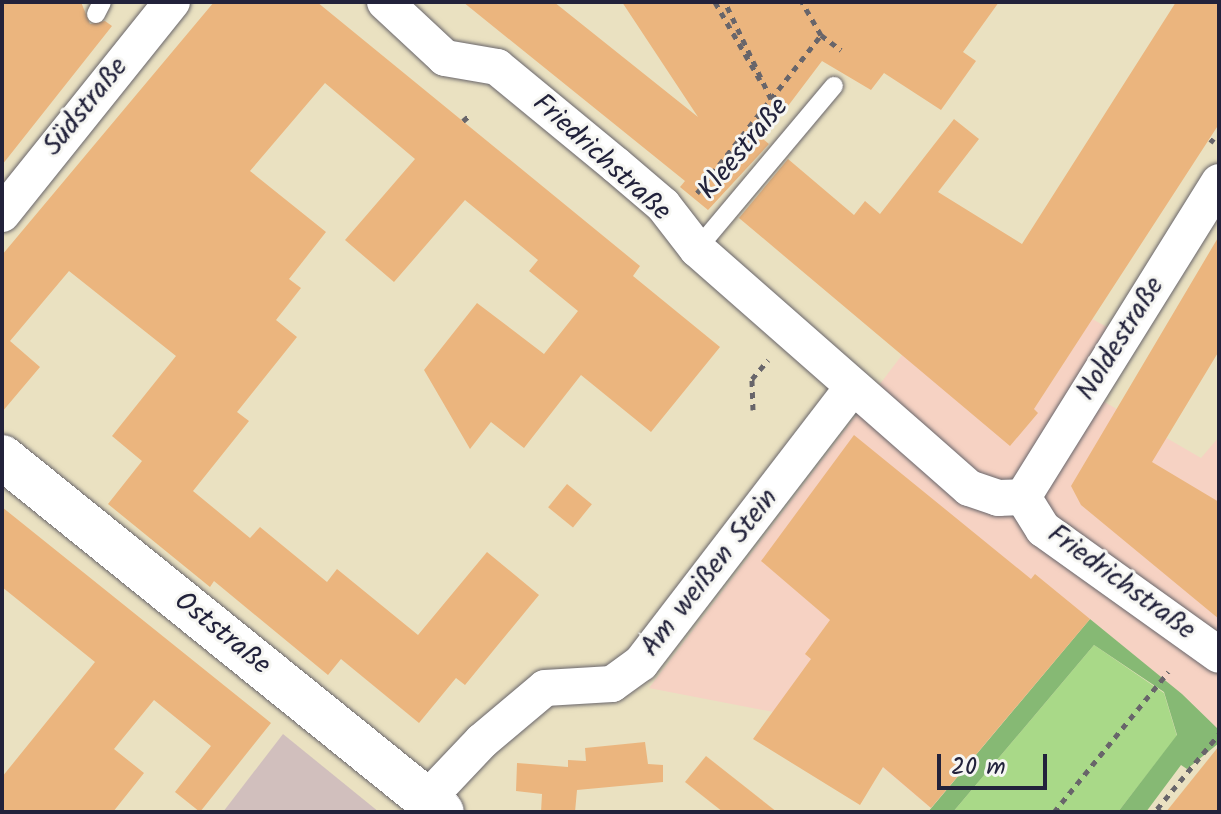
<!DOCTYPE html>
<html>
<head>
<meta charset="utf-8">
<style>
  body { margin:0 }
  #map { position:relative; width:1221px; height:814px; overflow:hidden; background:#eae1c1; font-family:Kalam,sans-serif }
  div>[style] { position:absolute }
  .built>* { inset:0; background:#f6d2c3 }
  .industrial>* { inset:0; background:#d1bfbd }
  .green>* { inset:0; background:#a9d988 }
  .forest>* { inset:0; background:#86b974 }
  .building>* { inset:0; background:#ebb57e; transform-origin:0 0 }
  .path>* { height:5px; margin-top:-2.5px; transform-origin:0; background:repeating-linear-gradient(90deg,#68656a 0 6px,transparent 0 12px) }
  .roads { filter:drop-shadow(0 0 2px #68656a) drop-shadow(0 0 2px #68656a) }
  .lane>* { height:18px; margin:-9px; padding:0 9px; transform-origin:9px; border-radius:9px; background:#fff }
  .street>* { height:36px; margin:-18px; padding:0 18px; transform-origin:18px; border-radius:18px; background:#fff }
  .secondary>* { height:44px; margin:-22px; padding:0 22px; transform-origin:22px; border-radius:22px; background:#fff }
  span { translate:-50% -50%; white-space:nowrap; text-align:center; line-height:1.15; -webkit-text-stroke:6px #f6f6f2; paint-order:stroke }
  .street-label { font-size:28px; color:#22223b }
  .frame { position:absolute; inset:0; border:4px solid #22223b; pointer-events:none }
  .scale { position:absolute; left:937px; top:754px; width:110px; height:36px; box-sizing:border-box; border:4px solid #22223b; border-top:0; padding-left:10px; font-size:24px; line-height:28px; white-space:nowrap; color:#22223b; -webkit-text-stroke:6px #f6f6f2; paint-order:stroke }
</style>
</head>
<body>
<div id="map">
  <div class="built">
    <div style="clip-path:polygon(1016px 278px,1107px 327px,1077px 386px,1201px 458px,1219px 437px,1219px 730px,1090px 619px,931px 808px,881px 766px,810px 719px,649px 688px,959px 280px)"></div>
  </div>
  <div class="industrial">
    <div style="clip-path:polygon(283px 734px,379px 812px,223px 812px)"></div>
  </div>
  <div class="green">
    <div style="clip-path:polygon(1094px 645px,1164px 693px,1177px 736px,1118px 812px,953px 812px)"></div>
  </div>
  <div class="forest">
    <div style="clip-path:polygon(1090px 619px,1182px 694px,1219px 730px,1219px 743px,1187px 769px,1181px 765px,1146px 812px,1118px 812px,1177px 735px,1164px 692px,1094px 645px,953px 812px,928px 812px)"></div>
  </div>
  <div class="building">
    <div style="clip-path:polygon(2px 2px,81px 2px,90px 24px,105px 21px,112px 26px,2px 165px)"></div>
    <div style="clip-path:polygon(214px 2px,317px 2px,640px 266px,633px 276px,720px 347px,651px 432px,581px 375px,524px 448px,491px 422px,470px 449px,424px 370px,477px 303px,544px 354px,578px 311px,529px 271px,538px 260px,465px 200px,394px 282px,345px 240px,415px 159px,325px 83px,250px 171px,326px 232px,289px 279px,301px 288px,276px 320px,297px 337px,237px 412px,249px 421px,193px 491px,250px 538px,260px 527px,327px 582px,337px 569px,418px 635px,487px 552px,539px 595px,465px 685px,456px 678px,419px 723px,341px 659px,328px 675px,214px 581px,210px 587px,108px 504px,142px 461px,112px 436px,176px 356px,69px 271px,10px 341px,40px 367px,2px 412px,2px 255px)"></div>
    <div style="clip-path:polygon(463px 2px,554px 2px,698px 117px,622px 2px,999px 2px,963px 52px,976px 61px,941px 110px,884px 73px,871px 90px,822px 61px,763px 139px,769px 144px,708px 210px,680px 187px,685px 181px)"></div>
    <div style="clip-path:polygon(1176px 2px,1219px 2px,1219px 124px,1034px 409px,1038px 413px,1010px 446px,739px 218px,788px 159px,854px 215px,865px 201px,880px 214px,954px 119px,979px 139px,938px 192px,1022px 244px)"></div>
    <div style="clip-path:polygon(1219px 236px,1219px 351px,1152px 462px,1219px 502px,1219px 619px,1081px 505px,1071px 486px)"></div>
    <div style="clip-path:polygon(854px 435px,1031px 579px,1035px 574px,1090px 619px,931px 808px,883px 767px,860px 805px,753px 739px,811px 659px,805px 654px,830px 620px,761px 561px)"></div>
    <div style="left:567px;top:484px;width:32px;height:30px;rotate:39deg"></div>
    <div style="clip-path:polygon(2px 507px,271px 723px,200px 812px,175px 792px,211px 746px,154px 700px,114px 749px,144px 773px,113px 812px,2px 812px,2px 777px,95px 662px,2px 587px)"></div>
    <div style="clip-path:polygon(645px 742px,648px 764px,663px 765px,663px 782px,577px 790px,575px 812px,541px 812px,542px 794px,516px 791px,517px 763px,568px 767px,568px 760px,586px 761px,585px 748px)"></div>
    <div style="clip-path:polygon(1219px 746px,1219px 812px,1166px 812px)"></div>
    <div style="clip-path:polygon(706px 756px,739px 782px,777px 812px,723px 812px,685px 782px)"></div>
  </div>
  <div class="path">
    <div style="left:715px;top:2px;width:90px;rotate:60deg"></div>
    <div style="left:821px;top:35px;width:25px;rotate:37deg"></div>
    <div style="left:771px;top:99px;width:81px;rotate:-52deg"></div>
    <div style="left:821px;top:35px;width:38px;rotate:-120deg"></div>
    <div style="left:463px;top:121px;width:9px;rotate:-41deg"></div>
    <div style="left:1210px;top:139px;width:5px;rotate:37deg"></div>
    <div style="left:697px;top:193px;width:120px;rotate:-51.8deg"></div>
    <div style="left:771px;top:99px;width:107px;rotate:-115.4deg"></div>
    <div style="left:753px;top:410px;width:31px;rotate:-92deg"></div>
    <div style="left:752px;top:379px;width:25px;rotate:-50deg"></div>
    <div style="left:1054px;top:812px;width:181px;rotate:-50.8deg"></div>
    <div style="left:1161px;top:812px;width:5px;rotate:-143deg"></div>
    <div style="left:1157px;top:809px;width:97px;rotate:-50.4deg"></div>
  </div>
  <div class="roads">
    <div class="lane">
      <div style="left:96px;top:14px;width:13px;rotate:-63deg"></div>
      <div style="left:697px;top:249px;width:213px;rotate:-50deg"></div>
    </div>
    <div class="street">
      <div style="left:385px;top:2px;width:82px;rotate:43deg"></div>
      <div style="left:445px;top:58px;width:53px;rotate:9.8deg"></div>
      <div style="left:497px;top:67px;width:154px;rotate:39.5deg"></div>
      <div style="left:616px;top:165px;width:62px;rotate:40.4deg"></div>
      <div style="left:663px;top:205px;width:56px;rotate:52.3deg"></div>
      <div style="left:697px;top:249px;width:362px;rotate:41.3deg"></div>
      <div style="left:969px;top:488px;width:31px;rotate:19deg"></div>
      <div style="left:998px;top:498px;width:25px;rotate:-2deg"></div>
      <div style="left:2px;top:214px;width:272px;rotate:-51.3deg"></div>
      <div style="left:1023px;top:497px;width:371px;rotate:-58.1deg"></div>
      <div style="left:1023px;top:497px;width:38px;rotate:58deg"></div>
      <div style="left:1043px;top:529px;width:216px;rotate:35.6deg"></div>
      <div style="left:427px;top:799px;width:80px;rotate:-46.5deg"></div>
      <div style="left:482px;top:741px;width:82px;rotate:-40.1deg"></div>
      <div style="left:545px;top:688px;width:67px;rotate:-3.4deg"></div>
      <div style="left:612px;top:684px;width:36px;rotate:-36deg"></div>
      <div style="left:641px;top:663px;width:348px;rotate:-52.5deg"></div>
    </div>
    <div class="secondary">
      <div style="left:2px;top:457px;width:565px;rotate:38.9deg"></div>
    </div>
  </div>
  <div class="street-label">
    <span style="left:86px;top:107px;rotate:-51deg">Südstraße</span>
    <span style="left:744px;top:149px;rotate:-50deg">Kleestraße</span>
    <span style="left:601px;top:158px;rotate:42deg">Friedrichstraße</span>
    <span style="left:1121px;top:339px;rotate:-58deg">Noldestraße</span>
    <span style="left:710px;top:573px;rotate:-52deg">Am weißen Stein</span>
    <span style="left:1121px;top:583px;rotate:36deg">Friedrichstraße</span>
    <span style="left:222px;top:634px;rotate:39deg">Oststraße</span>
  </div>
  <div class="frame"></div>
  <div class="scale">20 m</div>
</div>
</body>
</html>
